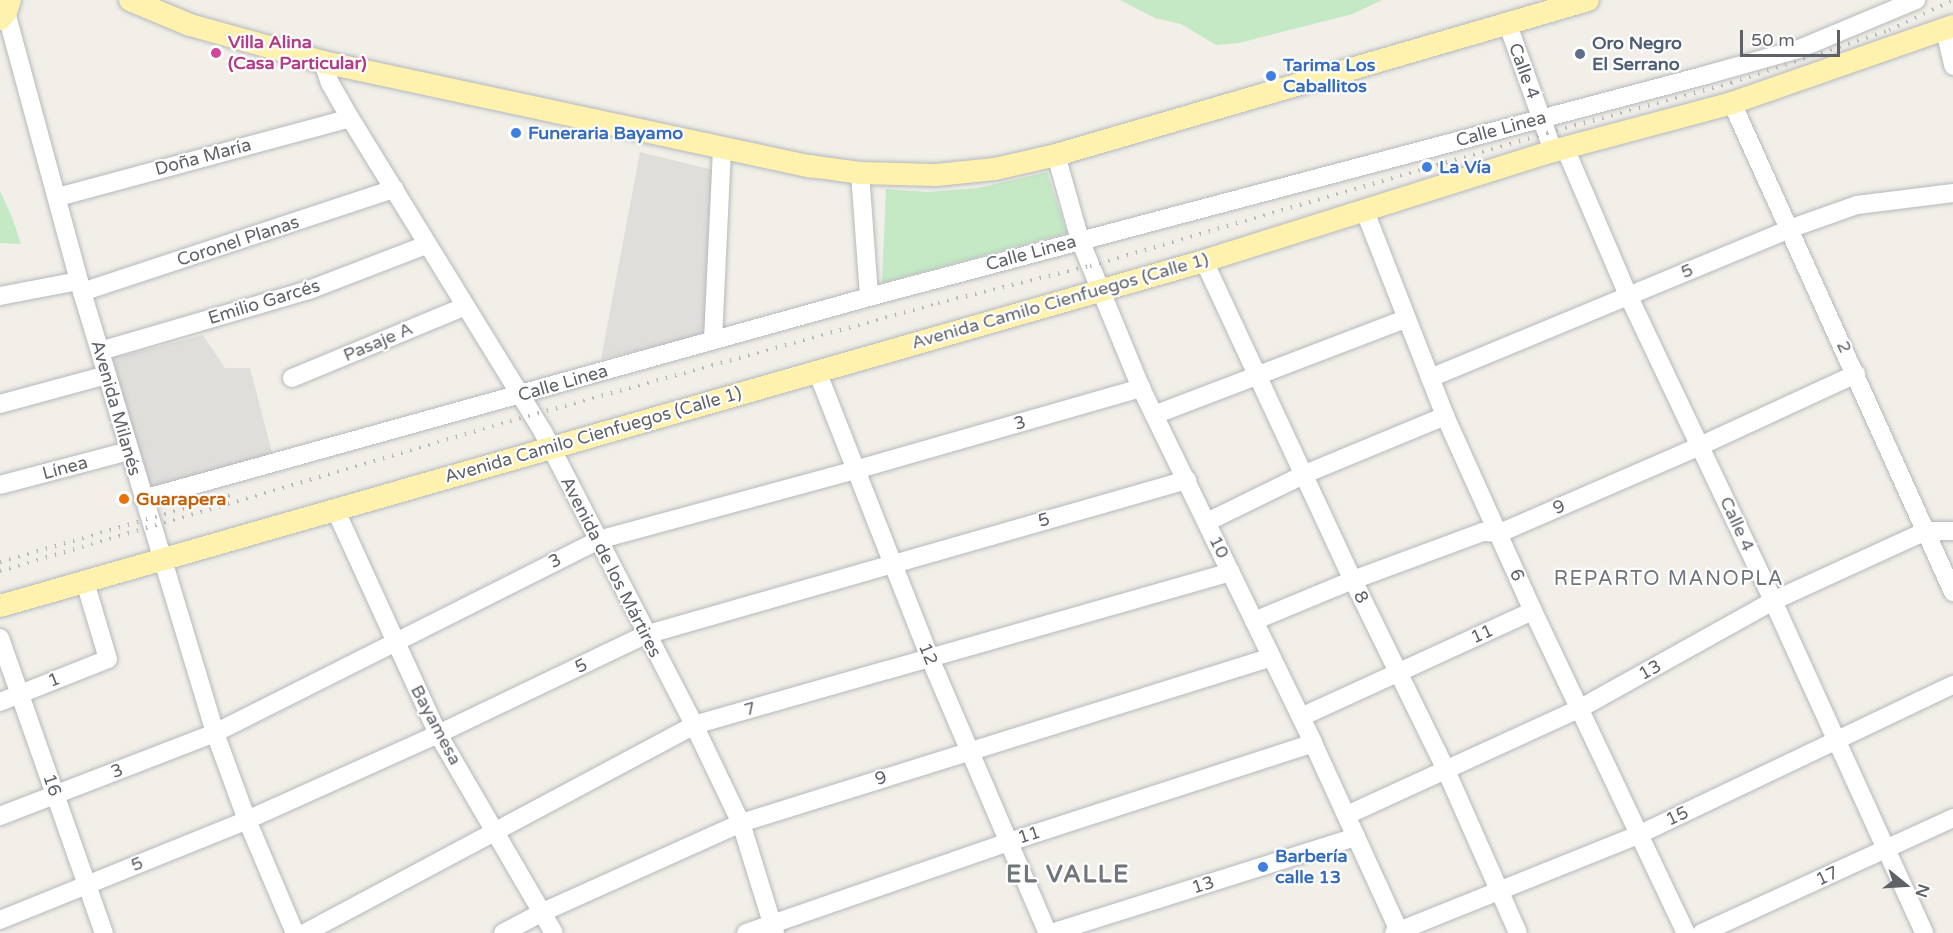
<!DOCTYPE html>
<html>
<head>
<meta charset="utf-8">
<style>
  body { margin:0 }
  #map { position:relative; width:1953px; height:933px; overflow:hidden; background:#f1efe8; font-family:"Varela Round",sans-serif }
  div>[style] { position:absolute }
  .industrial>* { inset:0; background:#e0deda }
  .green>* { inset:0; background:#c5e8c5 }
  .roads { filter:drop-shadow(0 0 2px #b5b8bc) drop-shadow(0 0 2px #b5b8bc) }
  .minor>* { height:18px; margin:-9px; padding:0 9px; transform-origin:9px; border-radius:9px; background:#fff }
  .major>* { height:22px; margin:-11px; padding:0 11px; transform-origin:11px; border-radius:11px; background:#fff2af }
  .rail>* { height:4px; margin-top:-2px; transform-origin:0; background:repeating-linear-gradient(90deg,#b6b7b8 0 1.5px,transparent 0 9.5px) }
  .dots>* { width:16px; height:16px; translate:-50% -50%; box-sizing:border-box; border:3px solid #fff; border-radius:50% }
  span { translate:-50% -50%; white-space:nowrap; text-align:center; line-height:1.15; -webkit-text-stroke:4.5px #fff; paint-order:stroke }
  .hotel-label { font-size:18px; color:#b23c85; font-weight:700 }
  .left { translate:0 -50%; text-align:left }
  .service-label { font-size:18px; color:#4e5e75; font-weight:700 }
  .shop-label { font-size:18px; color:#366cbe; font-weight:700 }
  .street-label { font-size:18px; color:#5f6368 }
  .food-label { font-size:18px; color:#c56008; font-weight:700 }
  .neighbourhood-label { font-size:20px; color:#70757a; letter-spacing:1.5px }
  .district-label { font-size:24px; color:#70757a; font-weight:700; letter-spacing:1.5px }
  .north { position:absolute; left:1875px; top:855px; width:60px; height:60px; -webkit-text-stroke:4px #fff; paint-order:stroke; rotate:108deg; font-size:16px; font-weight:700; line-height:24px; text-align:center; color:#5f6368 }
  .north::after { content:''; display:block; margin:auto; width:21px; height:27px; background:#5f6368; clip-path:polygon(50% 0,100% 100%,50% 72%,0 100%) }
  .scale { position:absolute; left:1740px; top:30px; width:100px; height:27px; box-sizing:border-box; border:3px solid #5f6368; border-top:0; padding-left:8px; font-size:18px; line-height:21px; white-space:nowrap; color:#5f6368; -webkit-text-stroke:4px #fff; paint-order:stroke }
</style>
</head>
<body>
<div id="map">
  <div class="industrial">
    <div style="clip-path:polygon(640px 152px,717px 171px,712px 334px,601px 359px)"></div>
    <div style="clip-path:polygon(203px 335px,225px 368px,250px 368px,275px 464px,147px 492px,113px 358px)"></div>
  </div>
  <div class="green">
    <div style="clip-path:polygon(1120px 0,1382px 0,1353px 14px,1239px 43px,1216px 45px,1181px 24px,1155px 18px)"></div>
    <div style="clip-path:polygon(1047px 172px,1067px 233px,882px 283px,886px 189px,927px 192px,978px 188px)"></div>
    <div style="clip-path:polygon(0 191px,12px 217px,21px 244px,0 243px)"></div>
  </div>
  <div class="roads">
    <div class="minor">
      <div style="left:6px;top:12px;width:290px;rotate:74.8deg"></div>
      <div style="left:82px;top:292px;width:461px;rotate:73.2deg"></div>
      <div style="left:215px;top:733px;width:93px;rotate:69.8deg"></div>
      <div style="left:247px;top:820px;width:123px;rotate:67deg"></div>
      <div style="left:1508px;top:25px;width:134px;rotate:70.3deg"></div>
      <div style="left:1945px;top:30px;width:37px;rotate:77deg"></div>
      <div style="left:323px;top:62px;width:22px;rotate:72deg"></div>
      <div style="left:330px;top:83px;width:40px;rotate:60.3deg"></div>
      <div style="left:350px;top:118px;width:369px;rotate:58.4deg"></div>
      <div style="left:543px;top:432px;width:330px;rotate:62.7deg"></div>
      <div style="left:694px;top:725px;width:109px;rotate:64.4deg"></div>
      <div style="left:741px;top:823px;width:115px;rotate:72.8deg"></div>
      <div style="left:1732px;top:103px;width:537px;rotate:65.68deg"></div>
      <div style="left:1565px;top:148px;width:160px;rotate:66.8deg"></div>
      <div style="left:1628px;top:295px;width:339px;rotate:64.6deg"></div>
      <div style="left:1773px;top:601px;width:365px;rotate:65.5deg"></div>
      <div style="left:1056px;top:155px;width:88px;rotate:74.2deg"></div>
      <div style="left:1080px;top:240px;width:160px;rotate:67.6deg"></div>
      <div style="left:1141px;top:388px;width:394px;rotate:64.1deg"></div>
      <div style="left:1313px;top:743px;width:209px;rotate:65.4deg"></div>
      <div style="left:860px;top:173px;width:124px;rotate:85.8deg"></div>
      <div style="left:58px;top:197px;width:302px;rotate:-15.1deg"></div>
      <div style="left:1364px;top:209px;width:222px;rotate:68.6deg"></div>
      <div style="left:1445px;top:416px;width:214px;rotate:65.7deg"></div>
      <div style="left:1533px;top:611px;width:357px;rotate:64.6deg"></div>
      <div style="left:1204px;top:261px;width:352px;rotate:65deg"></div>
      <div style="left:1353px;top:580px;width:209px;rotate:63.9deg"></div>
      <div style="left:1445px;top:768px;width:180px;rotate:66.1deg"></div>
      <div style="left:82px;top:292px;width:329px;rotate:-18.3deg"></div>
      <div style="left:0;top:296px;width:80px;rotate:-10.8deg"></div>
      <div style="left:713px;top:340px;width:192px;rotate:-87.3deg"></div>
      <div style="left:100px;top:351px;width:218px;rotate:-16.3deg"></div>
      <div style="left:309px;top:290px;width:125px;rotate:-21deg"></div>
      <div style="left:817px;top:371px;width:306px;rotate:68.5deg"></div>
      <div style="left:929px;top:656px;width:301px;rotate:66.8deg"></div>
      <div style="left:292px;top:378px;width:185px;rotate:-22.5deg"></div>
      <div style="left:1430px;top:378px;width:389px;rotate:-22.5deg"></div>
      <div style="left:1789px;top:229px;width:72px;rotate:-19.4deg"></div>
      <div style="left:1857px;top:205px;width:97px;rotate:-7.1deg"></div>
      <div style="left:0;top:404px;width:111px;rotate:-15.2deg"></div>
      <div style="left:1154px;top:415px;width:270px;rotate:-20.9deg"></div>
      <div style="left:0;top:485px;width:133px;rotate:-14.8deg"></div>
      <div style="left:143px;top:499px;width:754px;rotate:-15.55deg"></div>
      <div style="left:869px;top:297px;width:866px;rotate:-14.85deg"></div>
      <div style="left:1706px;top:75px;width:97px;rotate:-15.6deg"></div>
      <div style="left:1799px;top:49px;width:127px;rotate:-22.7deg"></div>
      <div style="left:335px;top:509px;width:247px;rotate:65.4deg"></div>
      <div style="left:438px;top:734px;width:230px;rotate:59.8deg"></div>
      <div style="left:1207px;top:522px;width:109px;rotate:-26.1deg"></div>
      <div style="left:1305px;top:474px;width:152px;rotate:-22.5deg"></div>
      <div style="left:1254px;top:621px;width:107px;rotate:-22.5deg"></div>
      <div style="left:1353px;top:580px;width:139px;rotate:-20.3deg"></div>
      <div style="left:1483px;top:532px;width:17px;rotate:3deg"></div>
      <div style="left:1500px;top:533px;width:218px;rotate:-23.5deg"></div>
      <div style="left:1700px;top:446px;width:172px;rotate:-24.8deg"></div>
      <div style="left:0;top:638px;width:313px;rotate:70.6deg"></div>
      <div style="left:0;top:702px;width:116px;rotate:-21.7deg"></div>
      <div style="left:108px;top:659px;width:80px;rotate:-106.6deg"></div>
      <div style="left:1301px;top:717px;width:255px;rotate:-24.6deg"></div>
      <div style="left:1347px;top:815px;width:255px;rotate:-24.6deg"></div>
      <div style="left:1579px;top:709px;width:222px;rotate:-29.1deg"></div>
      <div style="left:1773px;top:601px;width:168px;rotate:-24.6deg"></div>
      <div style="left:1926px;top:531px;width:27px"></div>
      <div style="left:0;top:816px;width:230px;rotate:-21.1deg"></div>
      <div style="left:215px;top:733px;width:429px;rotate:-26.7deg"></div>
      <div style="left:598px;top:540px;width:266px;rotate:-15.2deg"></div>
      <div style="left:855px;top:470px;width:298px;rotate:-16deg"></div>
      <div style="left:0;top:920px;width:266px;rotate:-22deg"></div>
      <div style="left:247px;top:820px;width:209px;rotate:-24.2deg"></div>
      <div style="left:438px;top:734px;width:229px;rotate:-25.6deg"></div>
      <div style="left:645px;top:635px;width:564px;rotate:-15.96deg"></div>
      <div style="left:305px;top:933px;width:441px;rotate:-28.1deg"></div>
      <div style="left:694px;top:725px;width:558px;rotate:-15.9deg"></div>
      <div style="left:503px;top:933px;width:45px;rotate:-27.7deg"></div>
      <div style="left:543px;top:912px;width:217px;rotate:-24.2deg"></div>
      <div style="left:741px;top:823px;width:556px;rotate:-17.36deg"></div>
      <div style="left:746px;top:933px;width:278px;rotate:-19.1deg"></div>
      <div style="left:1009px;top:842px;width:320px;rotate:-18deg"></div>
      <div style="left:1051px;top:933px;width:320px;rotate:-17.5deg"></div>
      <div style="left:1394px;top:933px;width:263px;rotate:-21.9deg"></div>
      <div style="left:1638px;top:835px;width:349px;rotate:-25.5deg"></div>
      <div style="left:1702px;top:933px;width:276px;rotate:-24.6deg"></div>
    </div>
    <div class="major">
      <div style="left:130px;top:0;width:65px;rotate:22.6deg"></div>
      <div style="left:190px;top:25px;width:138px;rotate:15.5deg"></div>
      <div style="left:323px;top:62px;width:498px;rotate:12.1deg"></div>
      <div style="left:810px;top:166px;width:50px;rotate:8deg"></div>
      <div style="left:860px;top:173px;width:76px;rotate:1.5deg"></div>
      <div style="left:936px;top:175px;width:59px;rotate:-5.8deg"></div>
      <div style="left:995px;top:169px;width:63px;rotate:-12.9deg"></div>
      <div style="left:1056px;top:155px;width:554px;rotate:-16.24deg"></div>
      <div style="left:0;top:19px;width:9px;rotate:-49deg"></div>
      <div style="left:6px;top:12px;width:13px;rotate:-72deg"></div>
      <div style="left:0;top:606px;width:1252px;rotate:-15.99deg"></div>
      <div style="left:1204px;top:261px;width:366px;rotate:-17.5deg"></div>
      <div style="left:1553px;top:151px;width:185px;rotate:-15deg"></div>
      <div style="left:1732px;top:103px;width:234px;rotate:-19.2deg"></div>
    </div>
  </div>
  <div class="rail">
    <div style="left:0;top:562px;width:240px;rotate:-16.2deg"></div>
    <div style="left:0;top:571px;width:532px;rotate:-16.39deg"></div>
    <div style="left:510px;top:421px;width:444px;rotate:-15.4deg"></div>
    <div style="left:938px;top:303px;width:156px;rotate:-13.7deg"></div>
    <div style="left:1090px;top:266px;width:476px;rotate:-16.2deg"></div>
    <div style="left:1547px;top:133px;width:191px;rotate:-15.2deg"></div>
    <div style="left:1731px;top:83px;width:167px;rotate:-18.5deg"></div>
    <div style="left:1889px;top:30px;width:71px;rotate:-25.1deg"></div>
  </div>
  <div class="dots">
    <div style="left:216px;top:53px;background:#d1479c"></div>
    <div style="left:1580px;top:54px;background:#5c6f8a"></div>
    <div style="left:1271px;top:76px;background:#3f7fe0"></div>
    <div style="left:516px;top:133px;background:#3f7fe0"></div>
    <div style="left:1427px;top:167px;background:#3f7fe0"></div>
    <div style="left:124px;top:499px;background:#e8710a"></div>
    <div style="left:1263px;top:867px;background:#3f7fe0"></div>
  </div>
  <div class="hotel-label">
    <span class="left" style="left:228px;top:53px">Villa Alina<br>(Casa Particular)</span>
  </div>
  <div class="service-label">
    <span class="left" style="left:1592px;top:54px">Oro Negro<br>El Serrano</span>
  </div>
  <div class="shop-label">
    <span class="left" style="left:1283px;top:76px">Tarima Los<br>Caballitos</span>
    <span class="left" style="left:528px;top:133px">Funeraria Bayamo</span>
    <span class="left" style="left:1439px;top:167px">La Vía</span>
    <span class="left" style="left:1275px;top:867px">Barbería<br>calle 13</span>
  </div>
  <div class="street-label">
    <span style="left:1524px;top:71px;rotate:70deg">Calle 4</span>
    <span style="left:1501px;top:129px;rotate:-15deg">Calle Linea</span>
    <span style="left:203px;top:157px;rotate:-15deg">Doña María</span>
    <span style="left:238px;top:241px;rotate:-18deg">Coronel Planas</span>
    <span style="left:1031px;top:253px;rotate:-15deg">Calle Linea</span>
    <span style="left:1687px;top:271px;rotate:-22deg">5</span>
    <span style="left:1060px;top:301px;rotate:-16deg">Avenida Camilo Cienfuegos (Calle 1)</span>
    <span style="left:264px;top:302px;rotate:-17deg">Emilio Garcés</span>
    <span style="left:378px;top:342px;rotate:-23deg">Pasaje A</span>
    <span style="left:1844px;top:347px;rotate:65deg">2</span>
    <span style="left:563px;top:383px;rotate:-16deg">Calle Linea</span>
    <span style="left:116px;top:408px;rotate:74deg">Avenida Milanés</span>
    <span style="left:1020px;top:423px;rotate:-16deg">3</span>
    <span style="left:593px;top:435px;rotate:-16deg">Avenida Camilo Cienfuegos (Calle 1)</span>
    <span style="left:65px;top:468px;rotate:-15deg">Línea</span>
    <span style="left:1559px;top:507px;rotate:-23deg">9</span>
    <span style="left:1044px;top:520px;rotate:-16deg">5</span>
    <span style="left:1737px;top:524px;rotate:65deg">Calle 4</span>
    <span style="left:1219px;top:547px;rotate:64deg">10</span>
    <span style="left:555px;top:561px;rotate:-27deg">3</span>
    <span style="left:611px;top:567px;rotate:63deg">Avenida de los Mártires</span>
    <span style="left:1517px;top:575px;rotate:67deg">6</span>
    <span style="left:1361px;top:597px;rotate:64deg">8</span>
    <span style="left:1482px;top:634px;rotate:-24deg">11</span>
    <span style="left:928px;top:654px;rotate:68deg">12</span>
    <span style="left:581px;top:666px;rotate:-26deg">5</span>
    <span style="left:1650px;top:670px;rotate:-29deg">13</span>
    <span style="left:54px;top:680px;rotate:-21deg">1</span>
    <span style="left:750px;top:709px;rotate:-16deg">7</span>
    <span style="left:436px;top:725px;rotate:62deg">Bayamesa</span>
    <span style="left:117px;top:771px;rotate:-21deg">3</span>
    <span style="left:881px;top:778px;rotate:-18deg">9</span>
    <span style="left:52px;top:785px;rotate:71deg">16</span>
    <span style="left:1677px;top:816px;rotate:-25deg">15</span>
    <span style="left:1029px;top:835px;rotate:-18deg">11</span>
    <span style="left:137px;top:864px;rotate:-22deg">5</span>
    <span style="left:1827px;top:876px;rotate:-25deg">17</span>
    <span style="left:1203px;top:885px;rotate:-18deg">13</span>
  </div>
  <div class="food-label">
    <span class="left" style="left:136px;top:499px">Guarapera</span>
  </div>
  <div class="neighbourhood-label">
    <span style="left:1669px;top:579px">REPARTO MANOPLA</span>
  </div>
  <div class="district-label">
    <span style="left:1068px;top:875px">EL VALLE</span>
  </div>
  <div class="north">N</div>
  <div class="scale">50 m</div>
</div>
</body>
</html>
